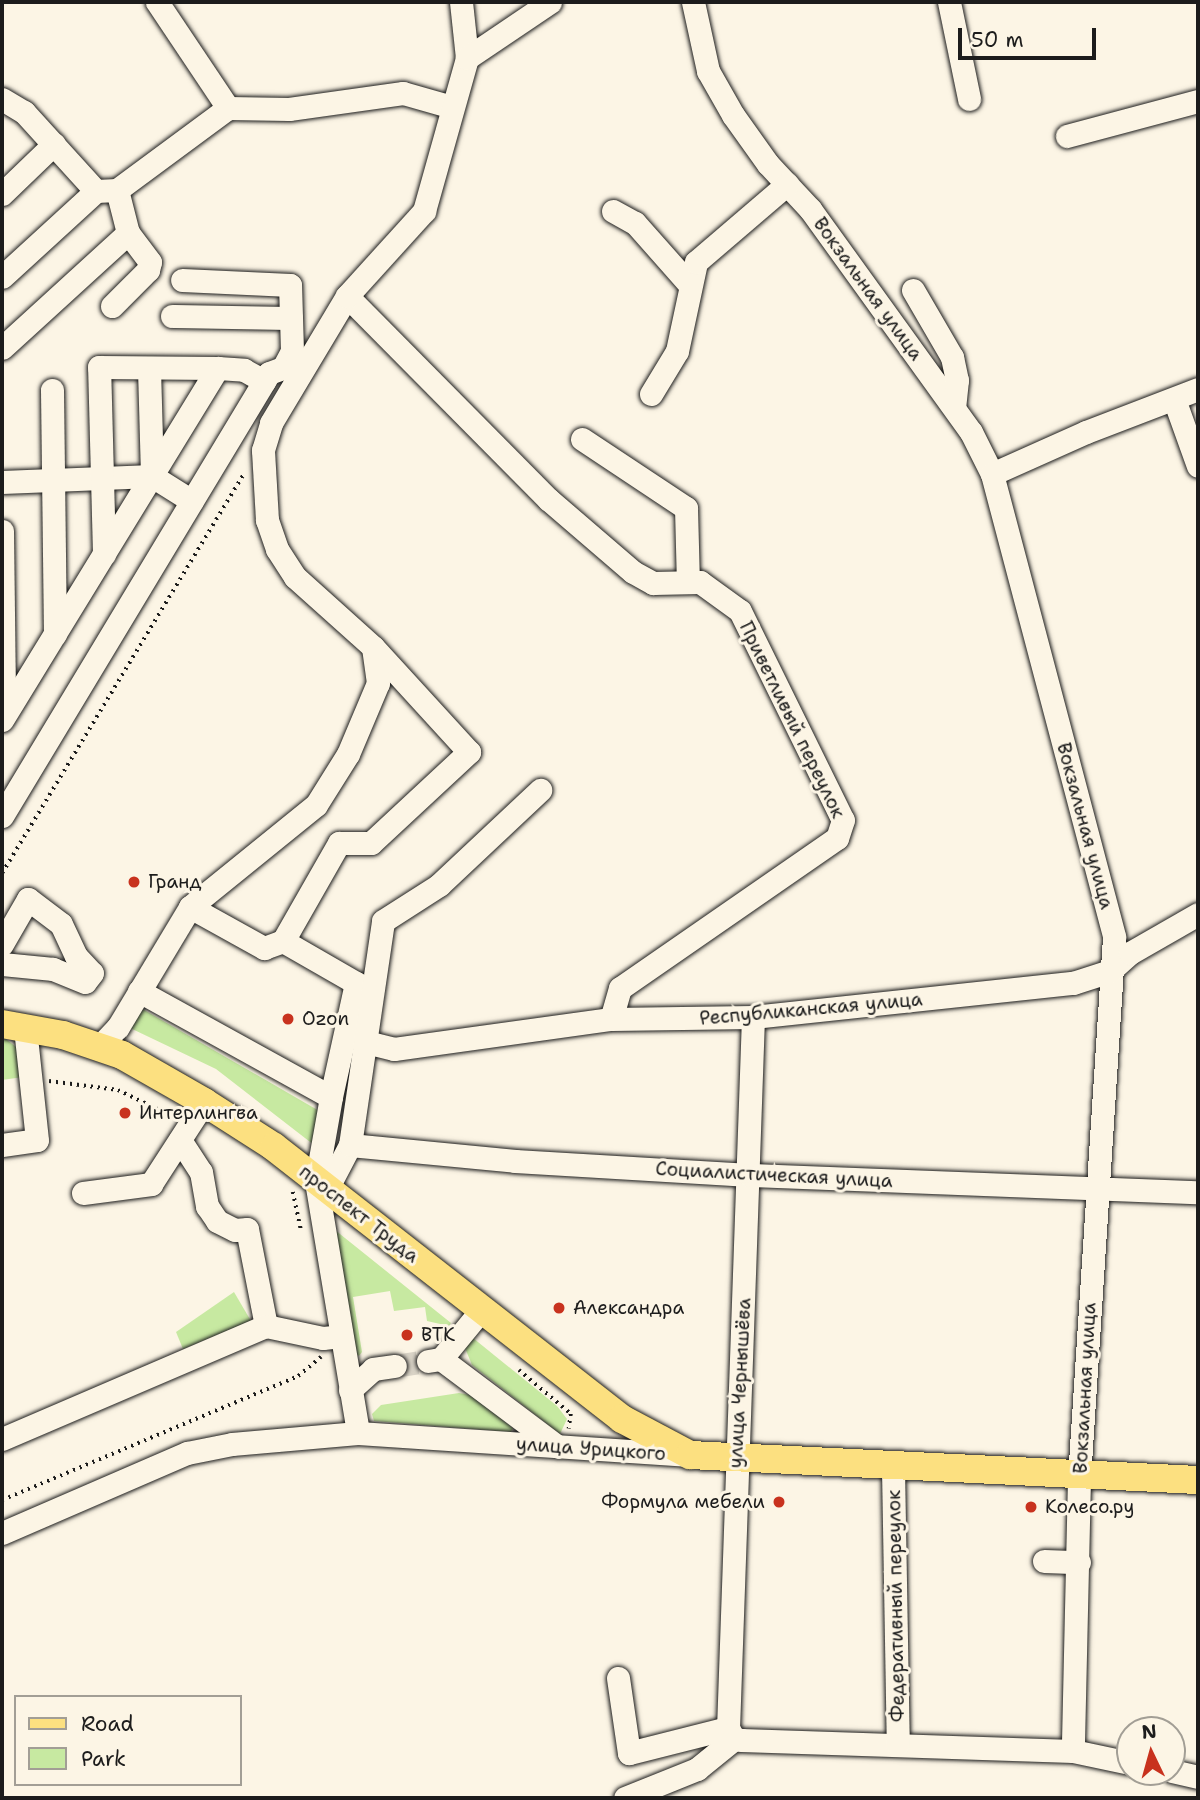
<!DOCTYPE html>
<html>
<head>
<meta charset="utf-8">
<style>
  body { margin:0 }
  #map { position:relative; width:1200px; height:1800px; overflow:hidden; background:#fcf5e5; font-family:"Shantell Sans",sans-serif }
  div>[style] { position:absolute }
  .green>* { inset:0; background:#c7e9a1 }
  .minor-tunnel>* { height:23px; margin-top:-11.5px; transform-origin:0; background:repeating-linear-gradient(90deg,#dad4c7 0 23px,transparent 0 34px) }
  .path>* { height:3.5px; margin-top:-1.75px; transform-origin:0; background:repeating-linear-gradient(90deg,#1c1c1c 0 2px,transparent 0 7px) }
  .roads { filter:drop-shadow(0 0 2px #1c1c1c) drop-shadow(0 0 2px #1c1c1c) }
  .minor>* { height:23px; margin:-11.5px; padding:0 11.5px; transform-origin:11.5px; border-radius:11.5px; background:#fcf5e5 }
  .major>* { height:28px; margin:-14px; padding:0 14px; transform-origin:14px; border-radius:14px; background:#fce080 }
  .dots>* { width:19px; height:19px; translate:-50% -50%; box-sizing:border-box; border:4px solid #fcf5e5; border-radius:50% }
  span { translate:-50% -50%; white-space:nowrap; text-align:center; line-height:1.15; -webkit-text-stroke:6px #fcf5e5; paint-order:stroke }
  .street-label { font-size:19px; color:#1c1c1c }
  .poi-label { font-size:19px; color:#1c1c1c }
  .left { translate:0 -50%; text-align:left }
  .right { translate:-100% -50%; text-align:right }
  .frame { position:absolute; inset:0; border:4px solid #1c1c1c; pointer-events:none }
  .legend { position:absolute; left:14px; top:1695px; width:228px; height:91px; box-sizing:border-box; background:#fcf5e5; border:2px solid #a29e95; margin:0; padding:9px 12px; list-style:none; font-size:21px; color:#1c1c1c }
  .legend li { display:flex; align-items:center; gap:14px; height:35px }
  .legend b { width:35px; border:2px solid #a29e95 }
  .north { position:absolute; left:1116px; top:1716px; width:70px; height:70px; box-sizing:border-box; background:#fcf5e5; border:2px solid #a29e95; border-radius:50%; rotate:355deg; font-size:19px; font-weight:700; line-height:28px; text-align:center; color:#1c1c1c }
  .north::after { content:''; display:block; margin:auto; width:24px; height:32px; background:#c8321e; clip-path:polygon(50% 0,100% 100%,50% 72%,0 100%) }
  .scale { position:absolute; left:958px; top:28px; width:138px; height:32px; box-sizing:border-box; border:4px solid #1c1c1c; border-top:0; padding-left:9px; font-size:21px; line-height:24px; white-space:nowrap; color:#1c1c1c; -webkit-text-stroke:5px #fcf5e5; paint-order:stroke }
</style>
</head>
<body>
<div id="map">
  <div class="green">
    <div style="clip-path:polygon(139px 1007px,321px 1112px,314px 1145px,216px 1069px,128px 1027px)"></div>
    <div style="clip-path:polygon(2px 1036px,20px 1050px,23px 1077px,2px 1080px)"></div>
    <div style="clip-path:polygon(330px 1226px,451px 1323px,449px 1326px,427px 1321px,425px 1307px,394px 1311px,390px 1291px,353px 1297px,362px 1352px,359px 1356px,353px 1351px)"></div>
    <div style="clip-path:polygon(234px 1292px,251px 1321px,183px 1349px,176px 1332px)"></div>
    <div style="clip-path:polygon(473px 1338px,557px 1406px,567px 1419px,560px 1434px,472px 1365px,465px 1348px)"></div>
    <div style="clip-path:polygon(459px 1393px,470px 1395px,513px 1428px,511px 1432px,374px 1421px,372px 1414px,381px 1405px)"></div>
  </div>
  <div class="minor-tunnel">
    <div style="left:395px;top:1366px;width:33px;rotate:-9deg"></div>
  </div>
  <div class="path">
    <div style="left:2px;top:873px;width:467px;rotate:-58.8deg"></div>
    <div style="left:49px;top:1081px;width:70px;rotate:7.4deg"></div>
    <div style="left:118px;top:1090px;width:60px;rotate:25.7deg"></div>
    <div style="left:293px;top:1192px;width:38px;rotate:78deg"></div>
    <div style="left:519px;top:1370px;width:68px;rotate:40.2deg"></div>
    <div style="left:571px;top:1414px;width:15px;rotate:98deg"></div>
    <div style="left:2px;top:1500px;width:321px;rotate:-22.7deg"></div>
    <div style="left:298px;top:1376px;width:30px;rotate:-40deg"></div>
  </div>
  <div class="roads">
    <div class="minor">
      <div style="left:157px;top:2px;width:128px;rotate:56.2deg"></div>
      <div style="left:461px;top:2px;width:56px;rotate:83.9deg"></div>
      <div style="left:693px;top:2px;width:71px;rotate:77.7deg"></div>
      <div style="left:708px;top:71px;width:51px;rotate:60.4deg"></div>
      <div style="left:733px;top:115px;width:60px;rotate:54.5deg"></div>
      <div style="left:768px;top:164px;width:62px;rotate:47deg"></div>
      <div style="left:810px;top:209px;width:275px;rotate:54.2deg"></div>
      <div style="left:971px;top:432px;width:47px;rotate:63.4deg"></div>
      <div style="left:992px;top:474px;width:479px;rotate:75.2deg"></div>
      <div style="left:1114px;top:937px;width:542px;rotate:93.7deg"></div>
      <div style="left:1079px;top:1478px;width:273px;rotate:91.3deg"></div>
      <div style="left:949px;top:2px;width:99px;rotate:78.3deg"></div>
      <div style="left:2px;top:99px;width:26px;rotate:31deg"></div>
      <div style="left:24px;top:112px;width:107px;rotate:47.7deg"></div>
      <div style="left:1067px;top:136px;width:136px;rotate:-15deg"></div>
      <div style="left:2px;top:194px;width:72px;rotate:-43.9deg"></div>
      <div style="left:613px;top:211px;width:25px;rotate:29deg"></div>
      <div style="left:635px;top:223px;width:80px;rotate:48.5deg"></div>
      <div style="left:2px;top:277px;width:127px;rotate:-42.5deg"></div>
      <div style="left:96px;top:191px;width:21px;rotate:-3deg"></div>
      <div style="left:913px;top:290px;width:78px;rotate:59.8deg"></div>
      <div style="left:952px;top:357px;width:24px;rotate:78deg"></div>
      <div style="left:957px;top:380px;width:27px;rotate:96deg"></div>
      <div style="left:347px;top:296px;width:286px;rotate:45.3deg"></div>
      <div style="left:548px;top:499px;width:112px;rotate:40.7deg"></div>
      <div style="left:633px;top:572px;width:23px;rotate:29deg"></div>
      <div style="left:653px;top:583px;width:47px;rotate:-1.2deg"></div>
      <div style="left:700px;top:582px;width:49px;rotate:35.9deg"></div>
      <div style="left:740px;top:611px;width:233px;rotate:63.8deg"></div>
      <div style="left:843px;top:820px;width:19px;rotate:108deg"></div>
      <div style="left:837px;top:838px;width:264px;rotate:145.3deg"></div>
      <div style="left:620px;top:988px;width:32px;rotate:106deg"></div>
      <div style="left:112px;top:306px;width:51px;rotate:-45deg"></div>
      <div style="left:148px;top:270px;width:8px;rotate:-76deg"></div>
      <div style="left:150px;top:262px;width:36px;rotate:-127deg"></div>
      <div style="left:172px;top:316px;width:119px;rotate:1deg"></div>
      <div style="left:2px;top:348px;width:171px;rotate:-42.4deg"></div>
      <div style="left:128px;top:233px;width:44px;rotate:-104.3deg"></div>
      <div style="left:117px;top:190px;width:138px;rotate:-36.5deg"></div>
      <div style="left:228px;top:108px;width:61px;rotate:0.9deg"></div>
      <div style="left:289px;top:109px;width:115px;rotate:-8deg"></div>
      <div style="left:403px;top:93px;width:51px;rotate:15.9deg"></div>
      <div style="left:149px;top:368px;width:108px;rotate:88.4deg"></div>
      <div style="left:52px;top:390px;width:244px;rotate:89.3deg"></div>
      <div style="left:651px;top:394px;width:50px;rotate:-58.8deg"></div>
      <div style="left:677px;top:351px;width:91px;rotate:-77.9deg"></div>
      <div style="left:696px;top:262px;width:120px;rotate:-40.6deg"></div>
      <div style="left:1174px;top:399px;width:71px;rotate:70.3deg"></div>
      <div style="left:582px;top:439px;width:125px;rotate:33.6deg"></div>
      <div style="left:686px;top:508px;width:74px;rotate:88.5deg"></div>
      <div style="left:992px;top:474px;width:103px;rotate:-24.1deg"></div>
      <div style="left:1086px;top:432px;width:120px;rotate:-21deg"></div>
      <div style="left:2px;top:482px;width:150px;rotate:-2.3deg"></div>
      <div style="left:152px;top:476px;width:47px;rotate:32deg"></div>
      <div style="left:2px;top:531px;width:163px;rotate:89.3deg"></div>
      <div style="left:104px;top:554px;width:187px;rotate:-91.5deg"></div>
      <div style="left:99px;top:367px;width:119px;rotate:0.5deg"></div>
      <div style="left:218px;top:368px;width:26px;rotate:4deg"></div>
      <div style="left:244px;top:370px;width:23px;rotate:29deg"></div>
      <div style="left:2px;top:720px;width:413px;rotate:-58.5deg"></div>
      <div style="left:2px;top:816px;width:517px;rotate:-58.92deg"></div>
      <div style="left:269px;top:373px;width:15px;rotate:-20deg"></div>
      <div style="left:283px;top:368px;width:19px;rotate:-62deg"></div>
      <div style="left:292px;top:351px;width:66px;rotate:-91.7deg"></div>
      <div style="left:290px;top:285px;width:108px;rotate:-177.3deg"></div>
      <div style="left:190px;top:907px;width:85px;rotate:29deg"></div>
      <div style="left:264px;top:948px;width:20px;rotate:-20deg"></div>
      <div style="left:283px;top:941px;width:84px;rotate:29.9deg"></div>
      <div style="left:356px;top:983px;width:117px;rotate:102.4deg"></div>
      <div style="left:283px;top:941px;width:113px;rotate:-60.3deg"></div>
      <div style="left:339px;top:843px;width:32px"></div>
      <div style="left:371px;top:843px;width:134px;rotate:-42.9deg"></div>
      <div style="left:469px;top:752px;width:142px;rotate:-132.4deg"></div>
      <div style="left:2px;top:944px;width:52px;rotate:-60deg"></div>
      <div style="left:28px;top:899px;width:41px;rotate:37.1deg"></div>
      <div style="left:61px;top:924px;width:35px;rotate:65deg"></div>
      <div style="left:76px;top:956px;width:23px;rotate:47deg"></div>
      <div style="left:92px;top:973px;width:11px;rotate:128deg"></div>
      <div style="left:85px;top:982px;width:35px;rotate:-158deg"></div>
      <div style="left:53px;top:969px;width:51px;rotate:-174.4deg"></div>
      <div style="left:139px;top:991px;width:219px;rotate:28.9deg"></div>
      <div style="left:331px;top:1097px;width:85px;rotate:100.1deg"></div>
      <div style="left:316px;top:1181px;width:255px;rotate:80.5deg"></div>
      <div style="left:753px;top:1017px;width:711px;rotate:92.01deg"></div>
      <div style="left:728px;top:1728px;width:13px;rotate:61deg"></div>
      <div style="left:734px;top:1739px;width:7px;rotate:8deg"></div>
      <div style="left:741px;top:1740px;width:332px;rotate:1.9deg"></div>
      <div style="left:1073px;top:1751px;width:58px;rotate:11.9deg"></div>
      <div style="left:366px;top:1042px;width:29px;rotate:14deg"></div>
      <div style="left:394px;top:1049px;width:219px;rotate:-7.9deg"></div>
      <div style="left:611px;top:1019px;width:142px;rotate:-0.8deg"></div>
      <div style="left:753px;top:1017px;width:322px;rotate:-6.1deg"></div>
      <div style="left:1073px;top:983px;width:39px;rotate:-18deg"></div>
      <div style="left:1110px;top:971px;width:27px;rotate:-42deg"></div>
      <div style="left:1130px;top:953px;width:78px;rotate:-29.8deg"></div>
      <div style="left:100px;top:1046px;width:26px;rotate:-47deg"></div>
      <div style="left:118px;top:1027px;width:140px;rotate:-59deg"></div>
      <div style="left:190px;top:907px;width:162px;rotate:-39deg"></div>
      <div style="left:316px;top:805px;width:60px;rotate:-57.9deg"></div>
      <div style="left:348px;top:754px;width:77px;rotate:-67.1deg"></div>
      <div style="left:378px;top:683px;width:36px;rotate:-98deg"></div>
      <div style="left:373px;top:647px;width:105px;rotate:-138.1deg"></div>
      <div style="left:295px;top:577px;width:33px;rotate:-123deg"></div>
      <div style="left:277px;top:549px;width:31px;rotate:-109deg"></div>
      <div style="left:267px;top:520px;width:70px;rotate:-93.3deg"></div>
      <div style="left:263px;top:450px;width:28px;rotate:-73deg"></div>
      <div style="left:271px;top:423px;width:148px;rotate:-59.1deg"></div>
      <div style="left:347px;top:296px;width:115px;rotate:-47.8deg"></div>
      <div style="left:424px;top:211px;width:159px;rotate:-74.3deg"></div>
      <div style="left:467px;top:58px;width:100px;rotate:-34deg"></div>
      <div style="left:180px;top:1140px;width:38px;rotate:57deg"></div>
      <div style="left:201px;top:1172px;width:35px;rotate:80deg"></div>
      <div style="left:207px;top:1206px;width:18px;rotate:56deg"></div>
      <div style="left:217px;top:1221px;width:20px;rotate:27deg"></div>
      <div style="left:235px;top:1230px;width:12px;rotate:-5deg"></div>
      <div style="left:247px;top:1229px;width:99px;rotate:78.9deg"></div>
      <div style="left:2px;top:1145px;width:35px;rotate:-8deg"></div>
      <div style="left:37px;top:1140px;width:114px;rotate:-96.1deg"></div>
      <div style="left:350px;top:1145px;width:166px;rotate:5.5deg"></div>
      <div style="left:515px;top:1161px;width:235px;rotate:3.4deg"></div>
      <div style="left:750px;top:1175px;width:448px;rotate:2.2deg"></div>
      <div style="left:327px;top:1189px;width:50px;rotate:-62.4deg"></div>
      <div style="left:350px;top:1145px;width:226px;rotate:-81.6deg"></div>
      <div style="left:383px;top:921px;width:67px;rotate:-32.7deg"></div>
      <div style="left:439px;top:885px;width:139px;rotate:-43.2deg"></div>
      <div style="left:83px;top:1193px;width:69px;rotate:-7.5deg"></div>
      <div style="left:151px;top:1184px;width:98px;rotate:-57.1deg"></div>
      <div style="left:441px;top:1359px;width:65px;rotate:-50.6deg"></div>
      <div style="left:428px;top:1361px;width:13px;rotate:-9deg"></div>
      <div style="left:441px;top:1359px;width:146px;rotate:36.9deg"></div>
      <div style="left:350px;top:1390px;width:31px;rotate:-42deg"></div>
      <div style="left:373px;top:1369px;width:22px;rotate:-8deg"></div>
      <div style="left:2px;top:1439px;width:287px;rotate:-23.2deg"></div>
      <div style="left:266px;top:1326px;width:58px;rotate:11.9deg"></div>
      <div style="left:323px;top:1338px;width:18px;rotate:-6deg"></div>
      <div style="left:893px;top:1468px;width:276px;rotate:89deg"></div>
      <div style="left:2px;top:1533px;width:202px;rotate:-23.4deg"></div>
      <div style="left:187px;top:1453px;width:46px;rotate:-11.3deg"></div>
      <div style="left:232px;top:1444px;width:126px;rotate:-5deg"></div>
      <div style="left:358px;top:1433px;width:329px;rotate:3.8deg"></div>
      <div style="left:1044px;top:1561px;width:35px;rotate:2deg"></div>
      <div style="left:618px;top:1678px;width:76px;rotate:81.7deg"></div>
      <div style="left:629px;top:1753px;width:102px;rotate:-14.2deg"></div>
      <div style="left:1172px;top:1771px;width:27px;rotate:13deg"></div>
      <div style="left:625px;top:1798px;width:78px;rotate:-21.9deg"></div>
      <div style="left:697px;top:1769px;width:48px;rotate:-39deg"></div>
    </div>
    <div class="major">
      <div style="left:2px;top:1024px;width:62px;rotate:10.2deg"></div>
      <div style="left:63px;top:1035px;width:62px;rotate:18.7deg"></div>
      <div style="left:122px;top:1055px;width:95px;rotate:29.8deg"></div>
      <div style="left:204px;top:1102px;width:83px;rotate:32.7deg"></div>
      <div style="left:274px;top:1147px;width:442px;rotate:38deg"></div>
      <div style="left:622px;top:1419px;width:77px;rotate:27.9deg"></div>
      <div style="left:690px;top:1455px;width:509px;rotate:2.82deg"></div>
    </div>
  </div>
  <div class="dots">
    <div style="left:134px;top:882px;background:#c8321e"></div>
    <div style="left:288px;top:1019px;background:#c8321e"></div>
    <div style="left:125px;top:1113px;background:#c8321e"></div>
    <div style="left:559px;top:1308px;background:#c8321e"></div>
    <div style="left:407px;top:1335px;background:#c8321e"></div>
    <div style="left:779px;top:1502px;background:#c8321e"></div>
    <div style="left:1031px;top:1507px;background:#c8321e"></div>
  </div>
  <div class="street-label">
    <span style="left:868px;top:289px;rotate:54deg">Вокзальная улица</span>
    <span style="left:792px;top:720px;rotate:64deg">Приветливый переулок</span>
    <span style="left:1085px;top:826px;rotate:75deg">Вокзальная улица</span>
    <span style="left:811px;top:1009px;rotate:-5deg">Республиканская улица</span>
    <span style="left:774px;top:1175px;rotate:3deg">Социалистическая улица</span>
    <span style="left:359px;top:1214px;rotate:38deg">проспект Труда</span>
    <span style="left:740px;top:1383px;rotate:-87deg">улица Чернышёва</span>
    <span style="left:1085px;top:1388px;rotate:-87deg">Вокзальная улица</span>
    <span style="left:591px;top:1449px;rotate:4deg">улица Урицкого</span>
    <span style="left:896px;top:1606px;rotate:-91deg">Федеративный переулок</span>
  </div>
  <div class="poi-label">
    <span class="left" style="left:148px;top:882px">Гранд</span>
    <span class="left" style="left:302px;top:1019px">Ozon</span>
    <span class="left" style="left:139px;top:1113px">Интерлингва</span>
    <span class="left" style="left:573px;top:1308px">Александра</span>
    <span class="left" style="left:421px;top:1335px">ВТК</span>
    <span class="right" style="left:765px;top:1502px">Формула мебели</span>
    <span class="left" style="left:1045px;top:1507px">Колесо.ру</span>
  </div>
  <div class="frame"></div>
  <ul class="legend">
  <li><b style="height:9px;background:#fce080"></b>Road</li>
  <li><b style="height:19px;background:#c7e9a1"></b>Park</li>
  </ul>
  <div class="north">N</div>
  <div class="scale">50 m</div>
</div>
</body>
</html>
